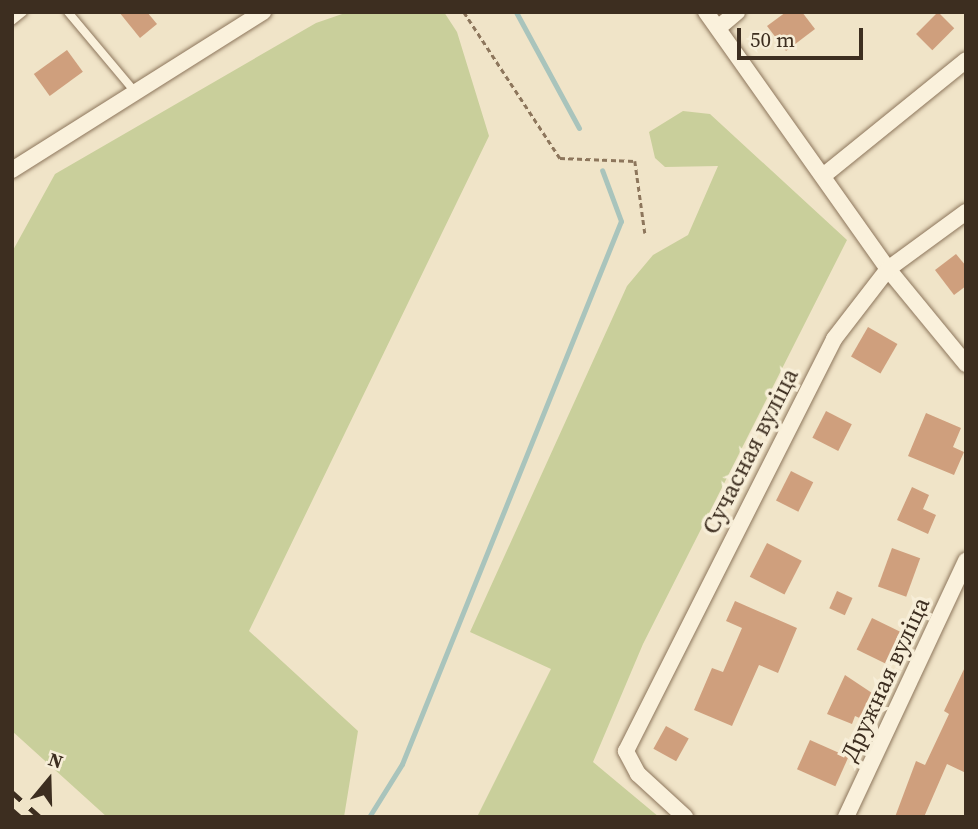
<!DOCTYPE html>
<html>
<head>
<meta charset="utf-8">
<style>
  body { margin:0 }
  #map { position:relative; width:978px; height:829px; overflow:hidden; background:#f0e4c8; font-family:"Source Serif 4",serif }
  div>[style] { position:absolute }
  .green>* { inset:0; background:#c9cf9b }
  .stream>* { height:5px; margin:-2.5px; padding:0 2.5px; transform-origin:2.5px; border-radius:2.5px; background:#a9c4bc }
  .building>* { inset:0; background:#cf9f7d; transform-origin:0 0 }
  .path>* { height:2.5px; margin-top:-1.25px; transform-origin:0; background:repeating-linear-gradient(90deg,#8d765c 0 5px,transparent 0 8.5px) }
  .roads { filter:drop-shadow(0 0 2px #8d765c) drop-shadow(0 0 2px #8d765c) }
  .service>* { height:8px; margin:-4px; padding:0 4px; transform-origin:4px; border-radius:4px; background:#faf1dc }
  .minor>* { height:16px; margin:-8px; padding:0 8px; transform-origin:8px; border-radius:8px; background:#faf1dc }
  .rail>* { height:5px; margin-top:-2.5px; transform-origin:0; background:repeating-linear-gradient(90deg,#3d2e20 0 12px,transparent 0 24px) }
  span { translate:-50% -50%; white-space:nowrap; text-align:center; line-height:1.15; -webkit-text-stroke:7px #f7eed8; paint-order:stroke }
  .street-label { font-size:24px; color:#3d2e20 }
  .frame { position:absolute; inset:0; border:14px solid #3d2e20; pointer-events:none }
  .north { position:absolute; left:14px; top:745px; width:70px; height:70px; -webkit-text-stroke:5px #f7eed8; paint-order:stroke; rotate:19deg; font-size:19px; font-weight:700; line-height:28px; text-align:center; color:#3d2e20 }
  .north::after { content:''; display:block; margin:auto; width:24px; height:32px; background:#3d2e20; clip-path:polygon(50% 0,100% 100%,50% 72%,0 100%) }
  .scale { position:absolute; left:737px; top:28px; width:126px; height:32px; box-sizing:border-box; border:4px solid #3d2e20; border-top:0; padding-left:9px; font-size:21px; line-height:24px; white-space:nowrap; color:#3d2e20; -webkit-text-stroke:5px #f7eed8; paint-order:stroke }
</style>
</head>
<body>
<div id="map">
  <div class="green">
    <div style="clip-path:polygon(348px 12px,444px 12px,457px 32px,489px 136px,249px 631px,358px 731px,344px 817px,107px 817px,12px 731px,12px 252px,55px 174px,316px 23px)"></div>
    <div style="clip-path:polygon(683px 111px,710px 114px,847px 240px,643px 644px,593px 762px,659px 817px,477px 817px,551px 669px,470px 632px,627px 286px,653px 255px,688px 235px,718px 166px,665px 167px,655px 158px,649px 132px)"></div>
  </div>
  <div class="stream">
    <div style="left:516px;top:12px;width:132px;rotate:61.5deg"></div>
    <div style="left:369px;top:817px;width:62px;rotate:-58.1deg"></div>
    <div style="left:402px;top:764px;width:585px;rotate:-68.04deg"></div>
    <div style="left:621px;top:221px;width:54px;rotate:-110.4deg"></div>
  </div>
  <div class="building">
    <div style="clip-path:polygon(119px 12px,147px 12px,157px 24px,140px 38px)"></div>
    <div style="clip-path:polygon(786px 12px,802px 12px,815px 29px,786px 51px,767px 26px)"></div>
    <div style="left:938px;top:12px;width:23px;height:31px;rotate:45deg"></div>
    <div style="left:67px;top:50px;width:27px;height:41px;rotate:54deg"></div>
    <div style="clip-path:polygon(956px 254px,966px 266px,966px 286px,954px 295px,935px 270px)"></div>
    <div style="left:868px;top:327px;width:34px;height:34px;rotate:30deg"></div>
    <div style="left:826px;top:411px;width:29px;height:30px;rotate:27deg"></div>
    <div style="clip-path:polygon(926px 413px,961px 428px,953px 447px,964px 452px,954px 475px,908px 456px)"></div>
    <div style="left:791px;top:471px;width:25px;height:33px;rotate:27deg"></div>
    <div style="clip-path:polygon(912px 487px,929px 495px,923px 509px,936px 515px,928px 534px,897px 520px)"></div>
    <div style="left:767px;top:543px;width:39px;height:38px;rotate:27deg"></div>
    <div style="left:892px;top:548px;width:30px;height:41px;rotate:20deg"></div>
    <div style="left:837px;top:591px;width:17px;height:19px;rotate:24deg"></div>
    <div style="clip-path:polygon(735px 601px,797px 628px,778px 673px,759px 665px,732px 726px,694px 710px,712px 668px,723px 672px,742px 628px,726px 621px)"></div>
    <div style="left:872px;top:618px;width:32px;height:35px;rotate:26deg"></div>
    <div style="clip-path:polygon(966px 665px,966px 773px,947px 764px,924px 817px,895px 817px,916px 761px,925px 765px,949px 714px,944px 711px)"></div>
    <div style="clip-path:polygon(845px 675px,875px 695px,864px 720px,855px 716px,852px 724px,827px 714px)"></div>
    <div style="left:666px;top:726px;width:26px;height:26px;rotate:29deg"></div>
    <div style="left:810px;top:740px;width:42px;height:32px;rotate:24deg"></div>
  </div>
  <div class="path">
    <div style="left:464px;top:12px;width:175px;rotate:56.7deg"></div>
    <div style="left:560px;top:158px;width:75px;rotate:2.3deg"></div>
    <div style="left:635px;top:161px;width:73px;rotate:82.1deg"></div>
  </div>
  <div class="roads">
    <div class="service">
      <div style="left:68px;top:12px;width:106px;rotate:50deg"></div>
      <div style="left:12px;top:21px;width:14px;rotate:-39deg"></div>
    </div>
    <div class="minor">
      <div style="left:706px;top:12px;width:315px;rotate:54.7deg"></div>
      <div style="left:888px;top:269px;width:123px;rotate:50.6deg"></div>
      <div style="left:718px;top:28px;width:25px;rotate:-40deg"></div>
      <div style="left:12px;top:170px;width:297px;rotate:-32.2deg"></div>
      <div style="left:823px;top:176px;width:184px;rotate:-39deg"></div>
      <div style="left:685px;top:817px;width:64px;rotate:-137.5deg"></div>
      <div style="left:638px;top:774px;width:26px;rotate:-118deg"></div>
      <div style="left:626px;top:751px;width:462px;rotate:-63.2deg"></div>
      <div style="left:834px;top:339px;width:88px;rotate:-52.4deg"></div>
      <div style="left:888px;top:269px;width:97px;rotate:-36.2deg"></div>
      <div style="left:846px;top:817px;width:283px;rotate:-64.9deg"></div>
    </div>
  </div>
  <div class="rail">
    <div style="left:12px;top:792px;width:38px;rotate:42deg"></div>
    <div style="left:12px;top:810px;width:11px;rotate:41deg"></div>
  </div>
  <div class="street-label">
    <span style="left:750px;top:451px;rotate:-63deg">Сучасная вуліца</span>
    <span style="left:885px;top:679px;rotate:-65deg">Дружная вуліца</span>
  </div>
  <div class="frame"></div>
  <div class="north">N</div>
  <div class="scale">50 m</div>
</div>
</body>
</html>
